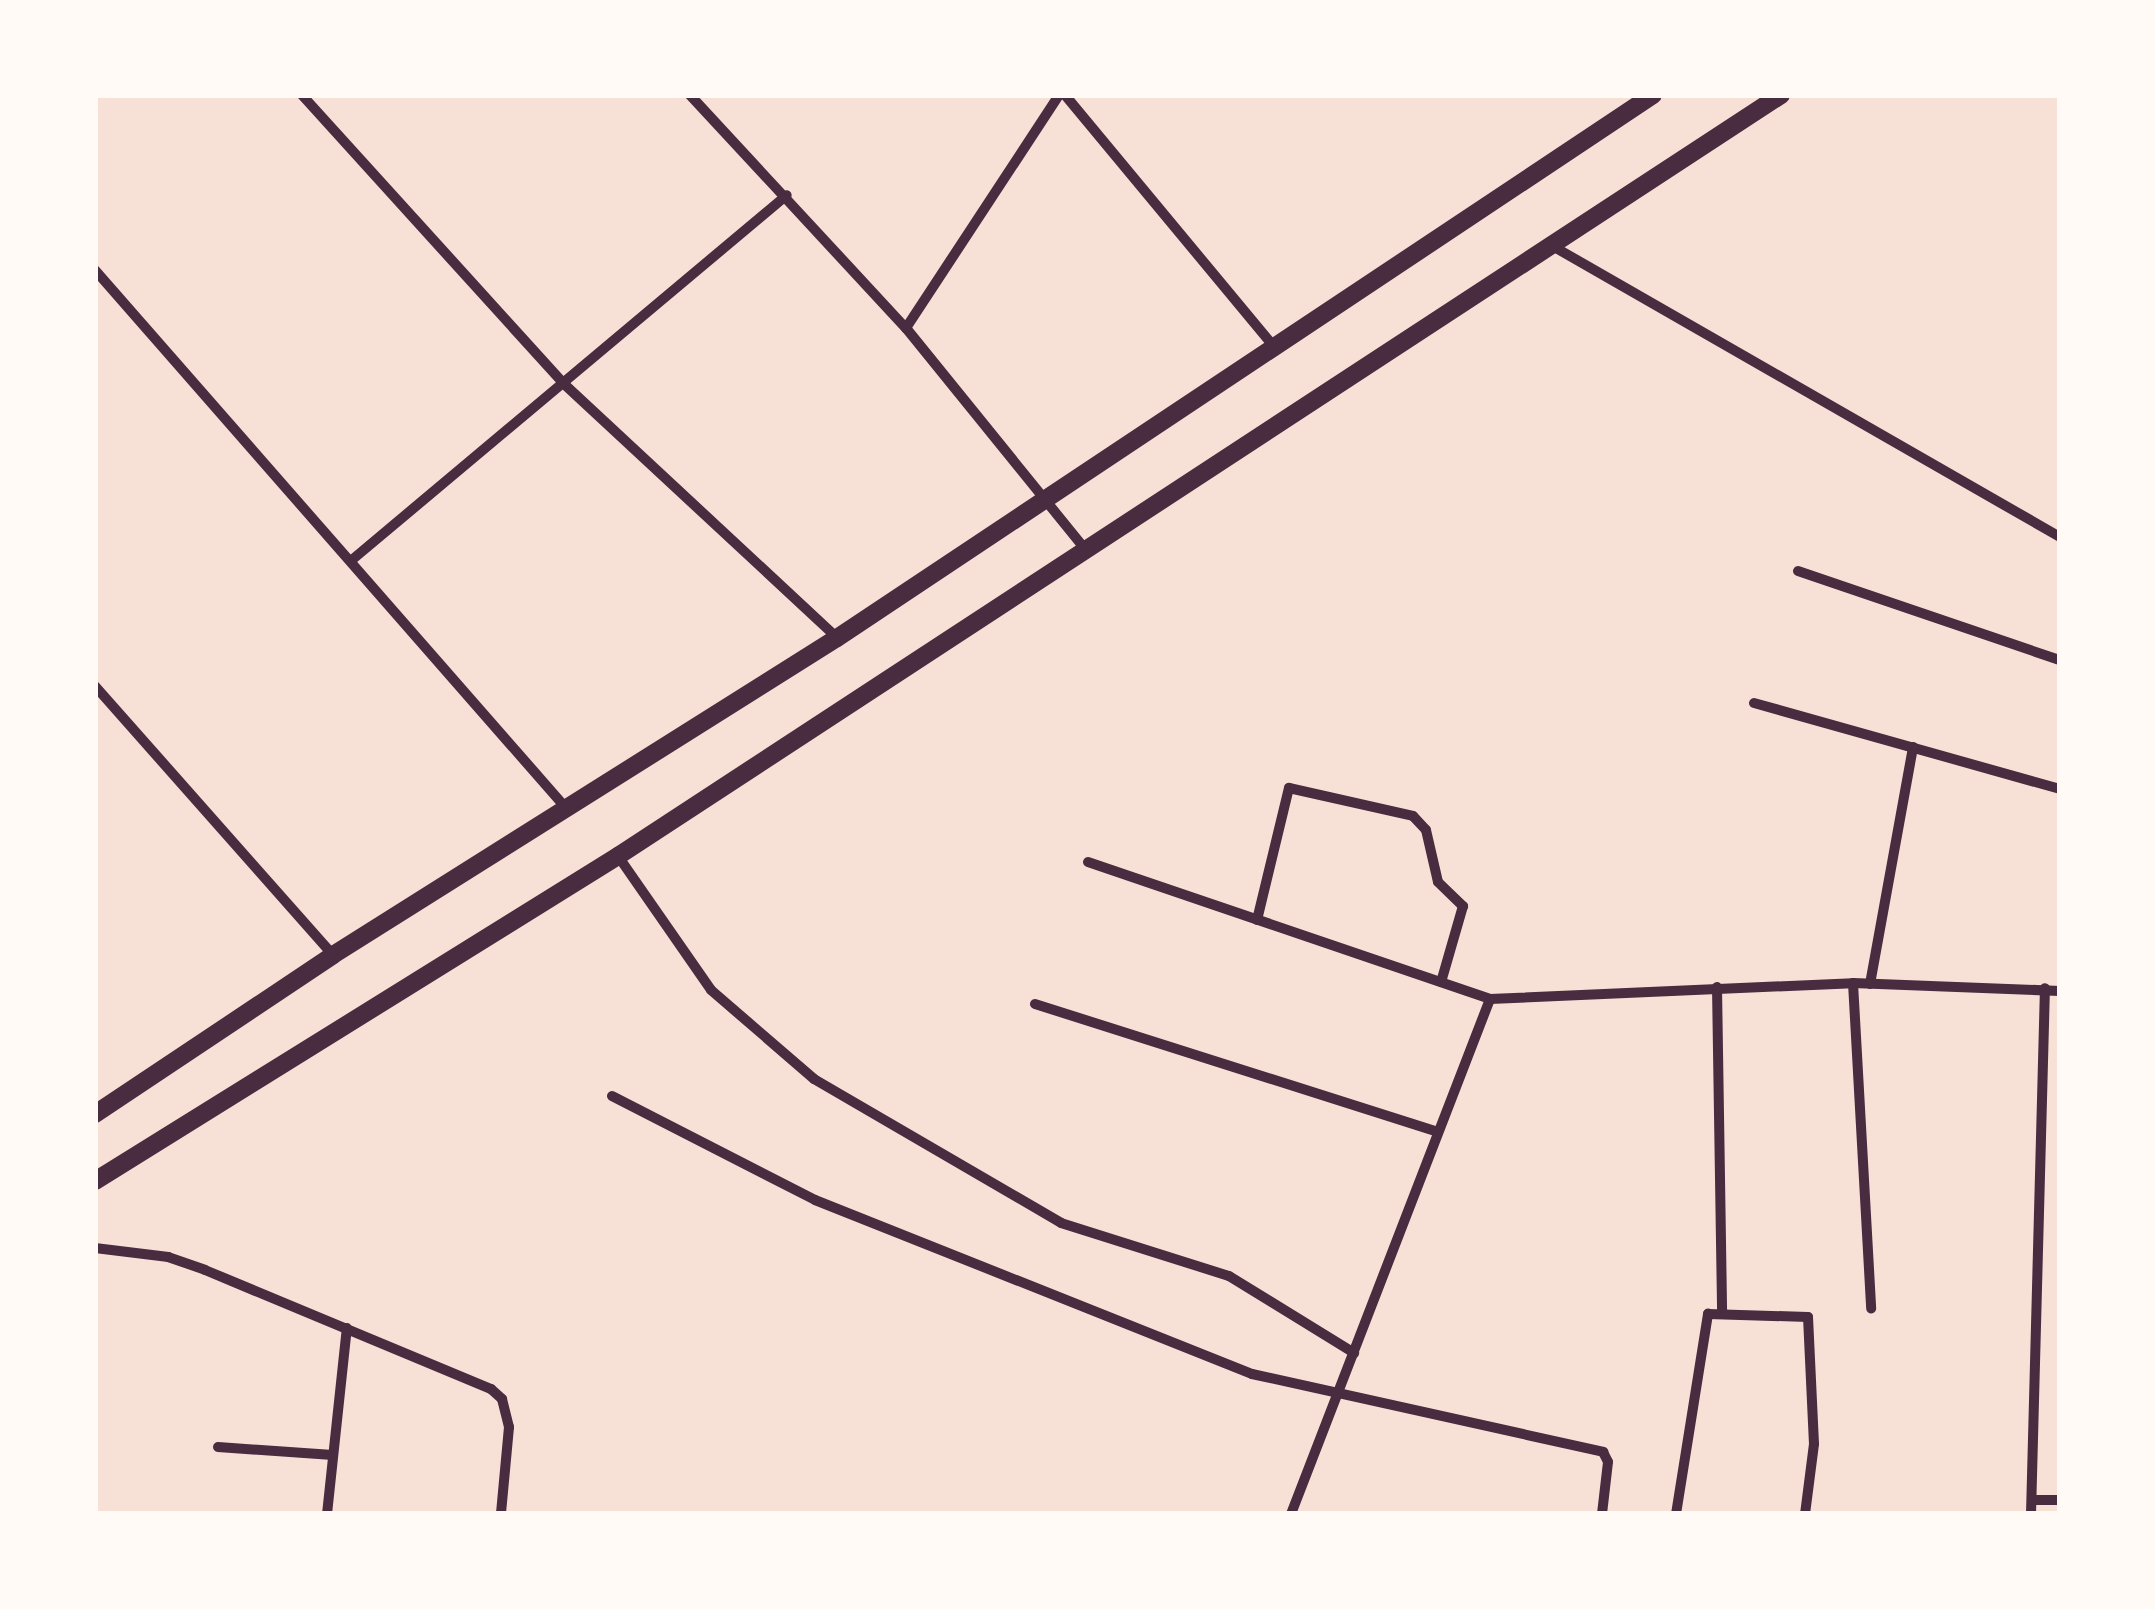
<!DOCTYPE html>
<html>
<head>
<meta charset="utf-8">
<style>
  body { margin:0 }
  #map { position:relative; width:2155px; height:1609px; overflow:hidden; background:#f7e1d7; font-family:Cabin,sans-serif }
  div>[style] { position:absolute }
  .minor>* { height:10px; margin:-5px; padding:0 5px; transform-origin:5px; border-radius:5px; background:#4a2c40 }
  .tertiary>* { height:18px; margin:-9px; padding:0 9px; transform-origin:9px; border-radius:9px; background:#4a2c40 }
  span { translate:-50% -50%; white-space:nowrap; text-align:center; line-height:1.15; -webkit-text-stroke:8px #fffaf5; paint-order:stroke }
  .frame { position:absolute; inset:0; border:98px solid #fffaf5; pointer-events:none }
</style>
</head>
<body>
<div id="map">
  <div class="minor">
    <div style="left:302px;top:95px;width:389px;rotate:47.8deg"></div>
    <div style="left:563px;top:383px;width:374px;rotate:42.9deg"></div>
    <div style="left:690px;top:95px;width:318px;rotate:47.2deg"></div>
    <div style="left:906px;top:328px;width:283px;rotate:51deg"></div>
    <div style="left:1065px;top:95px;width:324px;rotate:50.3deg"></div>
    <div style="left:1549px;top:244px;width:589px;rotate:29.83deg"></div>
    <div style="left:95px;top:270px;width:715px;rotate:48.8deg"></div>
    <div style="left:906px;top:328px;width:279px;rotate:-56.7deg"></div>
    <div style="left:353px;top:559px;width:566px;rotate:-39.99deg"></div>
    <div style="left:1798px;top:571px;width:277px;rotate:18.8deg"></div>
    <div style="left:95px;top:686px;width:359px;rotate:48.5deg"></div>
    <div style="left:1754px;top:703px;width:318px;rotate:15.7deg"></div>
    <div style="left:618px;top:856px;width:163px;rotate:55.2deg"></div>
    <div style="left:711px;top:990px;width:136px;rotate:40.8deg"></div>
    <div style="left:814px;top:1079px;width:286px;rotate:30.2deg"></div>
    <div style="left:1061px;top:1223px;width:176px;rotate:17.5deg"></div>
    <div style="left:1229px;top:1276px;width:147px;rotate:31.6deg"></div>
    <div style="left:1088px;top:862px;width:425px;rotate:18.8deg"></div>
    <div style="left:1490px;top:999px;width:363px;rotate:-2.5deg"></div>
    <div style="left:1853px;top:983px;width:207px;rotate:2.2deg"></div>
    <div style="left:1257px;top:920px;width:136px;rotate:-76.4deg"></div>
    <div style="left:1289px;top:788px;width:127px;rotate:12.7deg"></div>
    <div style="left:1413px;top:816px;width:19px;rotate:47deg"></div>
    <div style="left:1426px;top:830px;width:53px;rotate:77deg"></div>
    <div style="left:1438px;top:882px;width:35px;rotate:44deg"></div>
    <div style="left:1463px;top:906px;width:79px;rotate:106.1deg"></div>
    <div style="left:1853px;top:983px;width:326px;rotate:86.8deg"></div>
    <div style="left:1870px;top:984px;width:241px;rotate:-79.7deg"></div>
    <div style="left:1717px;top:987px;width:327px;rotate:89.1deg"></div>
    <div style="left:1035px;top:1004px;width:423px;rotate:17.6deg"></div>
    <div style="left:612px;top:1096px;width:228px;rotate:27.1deg"></div>
    <div style="left:815px;top:1200px;width:470px;rotate:21.7deg"></div>
    <div style="left:1252px;top:1374px;width:360px;rotate:12.5deg"></div>
    <div style="left:1603px;top:1452px;width:11px;rotate:63deg"></div>
    <div style="left:1608px;top:1462px;width:52px;rotate:96.6deg"></div>
    <div style="left:95px;top:1248px;width:74px;rotate:7deg"></div>
    <div style="left:168px;top:1257px;width:39px;rotate:19deg"></div>
    <div style="left:205px;top:1270px;width:310px;rotate:22.6deg"></div>
    <div style="left:491px;top:1389px;width:15px;rotate:42deg"></div>
    <div style="left:502px;top:1399px;width:29px;rotate:76deg"></div>
    <div style="left:509px;top:1427px;width:87px;rotate:95.3deg"></div>
    <div style="left:218px;top:1447px;width:115px;rotate:4deg"></div>
    <div style="left:2032px;top:1500px;width:28px"></div>
    <div style="left:327px;top:1514px;width:187px;rotate:-83.9deg"></div>
    <div style="left:1291px;top:1514px;width:552px;rotate:-68.87deg"></div>
    <div style="left:1676px;top:1514px;width:203px;rotate:-80.9deg"></div>
    <div style="left:1708px;top:1314px;width:100px;rotate:1.7deg"></div>
    <div style="left:1808px;top:1317px;width:127px;rotate:87.3deg"></div>
    <div style="left:1814px;top:1444px;width:71px;rotate:97.3deg"></div>
    <div style="left:2031px;top:1514px;width:526px;rotate:-88.48deg"></div>
  </div>
  <div class="tertiary">
    <div style="left:95px;top:1114px;width:286px;rotate:-33.7deg"></div>
    <div style="left:333px;top:955px;width:595px;rotate:-32.17deg"></div>
    <div style="left:837px;top:638px;width:980px;rotate:-33.64deg"></div>
    <div style="left:95px;top:1181px;width:616px;rotate:-31.86deg"></div>
    <div style="left:618px;top:856px;width:1390px;rotate:-33.2deg"></div>
  </div>
  <div class="frame"></div>
</div>
</body>
</html>
